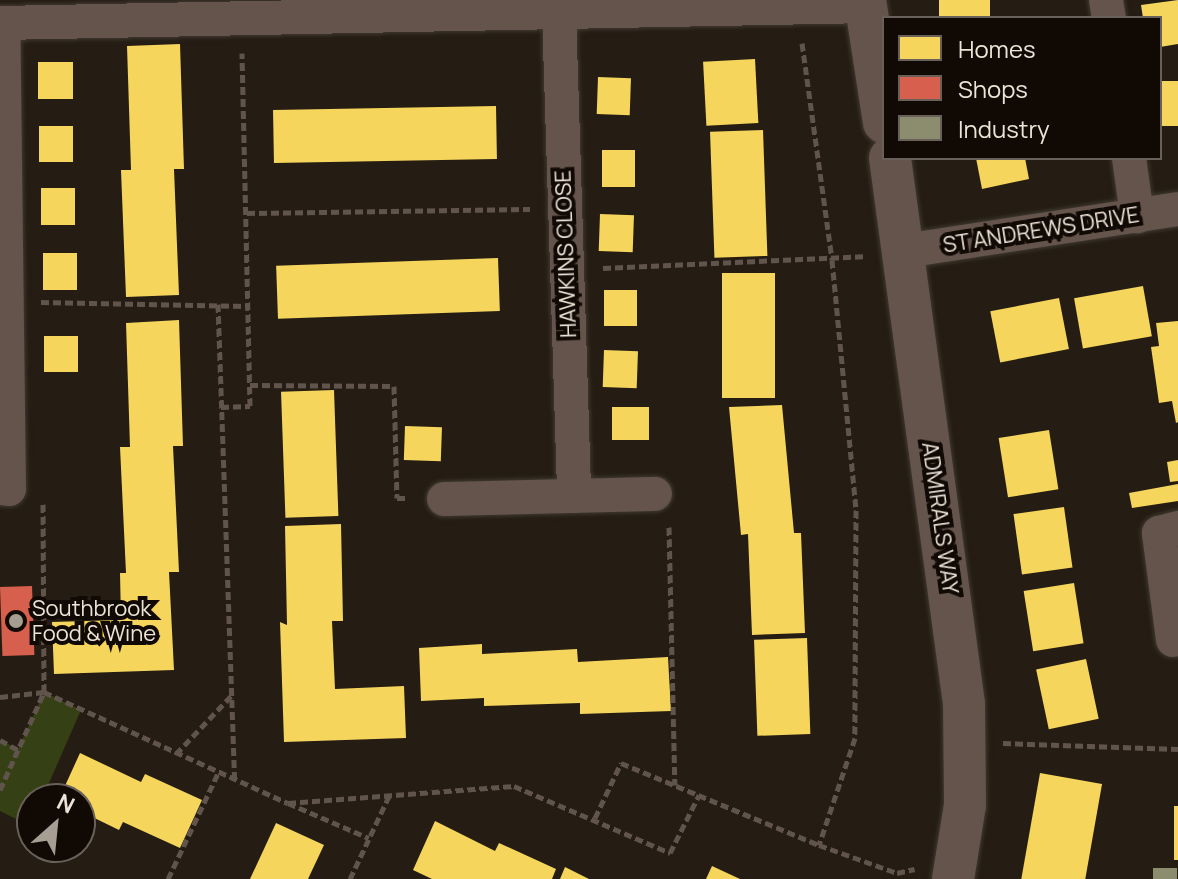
<!DOCTYPE html>
<html>
<head>
<meta charset="utf-8">
<style>
  body { margin:0 }
  #map { position:relative; width:1178px; height:879px; overflow:hidden; background:#251d13; font-family:Manrope,sans-serif }
  div>[style] { position:absolute }
  .green>* { inset:0; background:#354015 }
  .homes>* { inset:0; background:#f6d55c; transform-origin:0 0 }
  .shops>* { inset:0; background:#d6604d; transform-origin:0 0 }
  .industry>* { inset:0; background:#8c8c6e; transform-origin:0 0 }
  .path>* { height:5px; margin-top:-2.5px; transform-origin:0; background:repeating-linear-gradient(90deg,#60544d 0 8px,transparent 0 12px) }
  .roads { filter:drop-shadow(0 0 2px #3f3930) drop-shadow(0 0 2px #3f3930) }
  .minor>* { height:34px; margin:-17px; padding:0 17px; transform-origin:17px; border-radius:17px; background:#64544b }
  .tertiary>* { height:42px; margin:-21px; padding:0 21px; transform-origin:21px; border-radius:21px; background:#64544b }
  .dots>* { width:22px; height:22px; translate:-50% -50%; box-sizing:border-box; border:4px solid #100904; border-radius:50% }
  span { translate:-50% -50%; white-space:nowrap; text-align:center; line-height:1.15; -webkit-text-stroke:8px #100904; paint-order:stroke }
  .street-label { font-size:22px; color:#ede3d8 }
  .poi-label { font-size:22px; color:#ede3d8 }
  .left { translate:0 -50%; text-align:left }
  .legend { position:absolute; left:882px; top:16px; width:280px; height:144px; box-sizing:border-box; background:#100904; border:2px solid #686059; margin:0; padding:10px 14px; list-style:none; font-size:24px; color:#ede3d8 }
  .legend li { display:flex; align-items:center; gap:16px; height:40px }
  .legend b { width:40px; border:2px solid #686059 }
  .north { position:absolute; left:16px; top:783px; width:80px; height:80px; box-sizing:border-box; background:#100904; border:2px solid #686059; border-radius:50%; rotate:27deg; font-size:22px; font-weight:700; line-height:32px; text-align:center; color:#ede3d8 }
  .north::after { content:''; display:block; margin:auto; width:28px; height:36px; background:#a79e93; clip-path:polygon(50% 0,100% 100%,50% 72%,0 100%) }
</style>
</head>
<body>
<div id="map">
  <div class="green">
    <div style="clip-path:polygon(44px 692px,81px 710px,42px 799px,32px 799px,30px 826px,0 811px,0 740px,18px 749px)"></div>
  </div>
  <div class="homes">
    <div style="left:939px;top:0;width:51px;height:18px"></div>
    <div style="clip-path:polygon(1178px 0,1178px 44px,1160px 47px,1160px 18px,1143px 18px,1141px 5px)"></div>
    <div style="clip-path:polygon(180px 44px,184px 169px,174px 169px,179px 295px,126px 297px,121px 170px,131px 170px,127px 46px)"></div>
    <div style="left:755px;top:59px;width:64px;height:52px;rotate:87deg"></div>
    <div style="left:38px;top:62px;width:35px;height:37px"></div>
    <div style="left:598px;top:77px;width:33px;height:37px;rotate:2deg"></div>
    <div style="left:1178px;top:81px;width:45px;height:18px;rotate:90deg"></div>
    <div style="left:496px;top:106px;width:53px;height:223px;rotate:89deg"></div>
    <div style="left:39px;top:126px;width:34px;height:36px"></div>
    <div style="left:763px;top:130px;width:126px;height:53px;rotate:88deg"></div>
    <div style="left:602px;top:150px;width:33px;height:37px"></div>
    <div style="clip-path:polygon(976px 158px,1025px 158px,1029px 179px,982px 189px)"></div>
    <div style="left:41px;top:188px;width:34px;height:37px"></div>
    <div style="left:600px;top:214px;width:34px;height:37px;rotate:2deg"></div>
    <div style="left:43px;top:253px;width:34px;height:37px"></div>
    <div style="left:498px;top:258px;width:53px;height:222px;rotate:88deg"></div>
    <div style="left:775px;top:273px;width:125px;height:53px;rotate:90deg"></div>
    <div style="left:1143px;top:286px;width:51px;height:70px;rotate:80deg"></div>
    <div style="left:604px;top:290px;width:33px;height:36px"></div>
    <div style="left:1059px;top:298px;width:52px;height:70px;rotate:79deg"></div>
    <div style="clip-path:polygon(179px 320px,183px 446px,173px 446px,179px 572px,169px 572px,174px 670px,54px 674px,52px 622px,121px 620px,120px 573px,126px 573px,120px 447px,130px 447px,126px 323px)"></div>
    <div style="clip-path:polygon(1178px 321px,1178px 422px,1176px 423px,1172px 401px,1159px 403px,1151px 347px,1159px 346px,1156px 323px)"></div>
    <div style="left:44px;top:336px;width:34px;height:36px"></div>
    <div style="left:604px;top:350px;width:34px;height:37px;rotate:2deg"></div>
    <div style="left:334px;top:390px;width:126px;height:53px;rotate:88deg"></div>
    <div style="clip-path:polygon(782px 405px,794px 533px,801px 533px,805px 633px,752px 635px,748px 534px,741px 535px,729px 407px)"></div>
    <div style="left:612px;top:407px;width:37px;height:33px"></div>
    <div style="left:405px;top:426px;width:37px;height:34px;rotate:2deg"></div>
    <div style="left:1049px;top:430px;width:60px;height:51px;rotate:81deg"></div>
    <div style="clip-path:polygon(1178px 460px,1178px 481px,1170px 482px,1167px 462px)"></div>
    <div style="clip-path:polygon(1178px 484px,1178px 501px,1132px 508px,1129px 493px)"></div>
    <div style="left:1064px;top:507px;width:61px;height:51px;rotate:82deg"></div>
    <div style="clip-path:polygon(341px 524px,343px 621px,332px 621px,335px 689px,404px 686px,406px 738px,284px 742px,280px 622px,287px 625px,285px 526px)"></div>
    <div style="left:1074px;top:583px;width:61px;height:51px;rotate:81deg"></div>
    <div style="left:807px;top:638px;width:96px;height:53px;rotate:88deg"></div>
    <div style="clip-path:polygon(482px 644px,482px 654px,577px 649px,578px 662px,668px 657px,671px 711px,580px 714px,580px 703px,484px 706px,484px 698px,421px 701px,419px 648px)"></div>
    <div style="left:1086px;top:659px;width:61px;height:51px;rotate:78deg"></div>
    <div style="clip-path:polygon(80px 753px,141px 782px,145px 774px,202px 800px,180px 848px,123px 822px,119px 830px,80px 811px,80px 799px,59px 799px)"></div>
    <div style="left:1040px;top:773px;width:63px;height:108px;rotate:10deg"></div>
    <div style="left:1174px;top:806px;width:4px;height:54px"></div>
    <div style="clip-path:polygon(435px 821px,495px 851px,499px 843px,556px 869px,552px 879px,432px 879px,413px 870px)"></div>
    <div style="clip-path:polygon(276px 823px,324px 845px,308px 879px,250px 879px)"></div>
    <div style="clip-path:polygon(712px 866px,740px 879px,706px 879px)"></div>
    <div style="clip-path:polygon(565px 867px,589px 879px,560px 879px)"></div>
  </div>
  <div class="shops">
    <div style="left:32px;top:586px;width:69px;height:32px;rotate:88deg"></div>
  </div>
  <div class="industry">
    <div style="left:1177px;top:868px;width:11px;height:24px;rotate:90deg"></div>
  </div>
  <div class="path">
    <div style="left:802px;top:43px;width:219px;rotate:82.1deg"></div>
    <div style="left:832px;top:260px;width:251px;rotate:84.5deg"></div>
    <div style="left:856px;top:510px;width:228px;rotate:90.3deg"></div>
    <div style="left:855px;top:738px;width:113px;rotate:108.6deg"></div>
    <div style="left:247px;top:213px;width:283px;rotate:-0.8deg"></div>
    <div style="left:603px;top:268px;width:261px;rotate:-2.6deg"></div>
    <div style="left:41px;top:302px;width:206px;rotate:1.1deg"></div>
    <div style="left:218px;top:304px;width:477px;rotate:88deg"></div>
    <div style="left:250px;top:385px;width:144px;rotate:0.4deg"></div>
    <div style="left:394px;top:386px;width:112px;rotate:88.5deg"></div>
    <div style="left:397px;top:498px;width:10px"></div>
    <div style="left:221px;top:407px;width:29px;rotate:-2deg"></div>
    <div style="left:250px;top:406px;width:353px;rotate:-91.3deg"></div>
    <div style="left:669px;top:527px;width:258px;rotate:88.7deg"></div>
    <div style="left:0;top:697px;width:44px;rotate:-6.5deg"></div>
    <div style="left:44px;top:692px;width:268px;rotate:24.5deg"></div>
    <div style="left:288px;top:803px;width:227px;rotate:-4.3deg"></div>
    <div style="left:514px;top:786px;width:170px;rotate:23.2deg"></div>
    <div style="left:670px;top:853px;width:65px;rotate:-63.4deg"></div>
    <div style="left:0;top:740px;width:21px;rotate:29deg"></div>
    <div style="left:1003px;top:743px;width:175px;rotate:2deg"></div>
    <div style="left:176px;top:754px;width:83px;rotate:-46.5deg"></div>
    <div style="left:0;top:790px;width:107px;rotate:-65.8deg"></div>
    <div style="left:44px;top:692px;width:188px;rotate:-90.3deg"></div>
    <div style="left:288px;top:803px;width:88px;rotate:23.4deg"></div>
    <div style="left:595px;top:818px;width:61px;rotate:-64.7deg"></div>
    <div style="left:621px;top:763px;width:214px;rotate:22.5deg"></div>
    <div style="left:819px;top:845px;width:83px;rotate:19.7deg"></div>
    <div style="left:897px;top:873px;width:18px;rotate:-13deg"></div>
    <div style="left:168px;top:879px;width:117px;rotate:-64.7deg"></div>
    <div style="left:350px;top:879px;width:94px;rotate:-64.8deg"></div>
  </div>
  <div class="roads">
    <div class="minor">
      <div style="left:1106px;top:0;width:18px;rotate:81deg"></div>
      <div style="left:559px;top:12px;width:484px;rotate:88.2deg"></div>
      <div style="left:0;top:23px;width:866px;rotate:-1.12deg"></div>
      <div style="left:1129px;top:158px;width:59px;rotate:82.1deg"></div>
      <div style="left:904px;top:251px;width:277px;rotate:-8.7deg"></div>
      <div style="left:0;top:488px;width:9px;rotate:6deg"></div>
      <div style="left:9px;top:489px;width:466px;rotate:-90.7deg"></div>
      <div style="left:444px;top:499px;width:211px;rotate:-1.4deg"></div>
      <div style="left:1173px;top:640px;width:108px;rotate:-97.5deg"></div>
      <div style="left:1159px;top:533px;width:20px;rotate:-15deg"></div>
    </div>
    <div class="tertiary">
      <div style="left:865px;top:0;width:124px;rotate:81.2deg"></div>
      <div style="left:890px;top:158px;width:551px;rotate:82.28deg"></div>
      <div style="left:964px;top:704px;width:101px;rotate:89.4deg"></div>
      <div style="left:965px;top:805px;width:75px;rotate:99.2deg"></div>
    </div>
  </div>
  <div class="dots">
    <div style="left:16px;top:621px;background:#a79e93"></div>
  </div>
  <div class="street-label">
    <span style="left:1041px;top:230px;rotate:-9deg">ST ANDREWS DRIVE</span>
    <span style="left:566px;top:254px;rotate:-92deg">HAWKINS CLOSE</span>
    <span style="left:940px;top:518px;rotate:82deg">ADMIRALS WAY</span>
  </div>
  <div class="poi-label">
    <span class="left" style="left:32px;top:621px">Southbrook<br>Food &amp; Wine</span>
  </div>
  <ul class="legend">
  <li><b style="height:22px;background:#f6d55c"></b>Homes</li>
  <li><b style="height:22px;background:#d6604d"></b>Shops</li>
  <li><b style="height:22px;background:#8c8c6e"></b>Industry</li>
  </ul>
  <div class="north">N</div>
</div>
</body>
</html>
